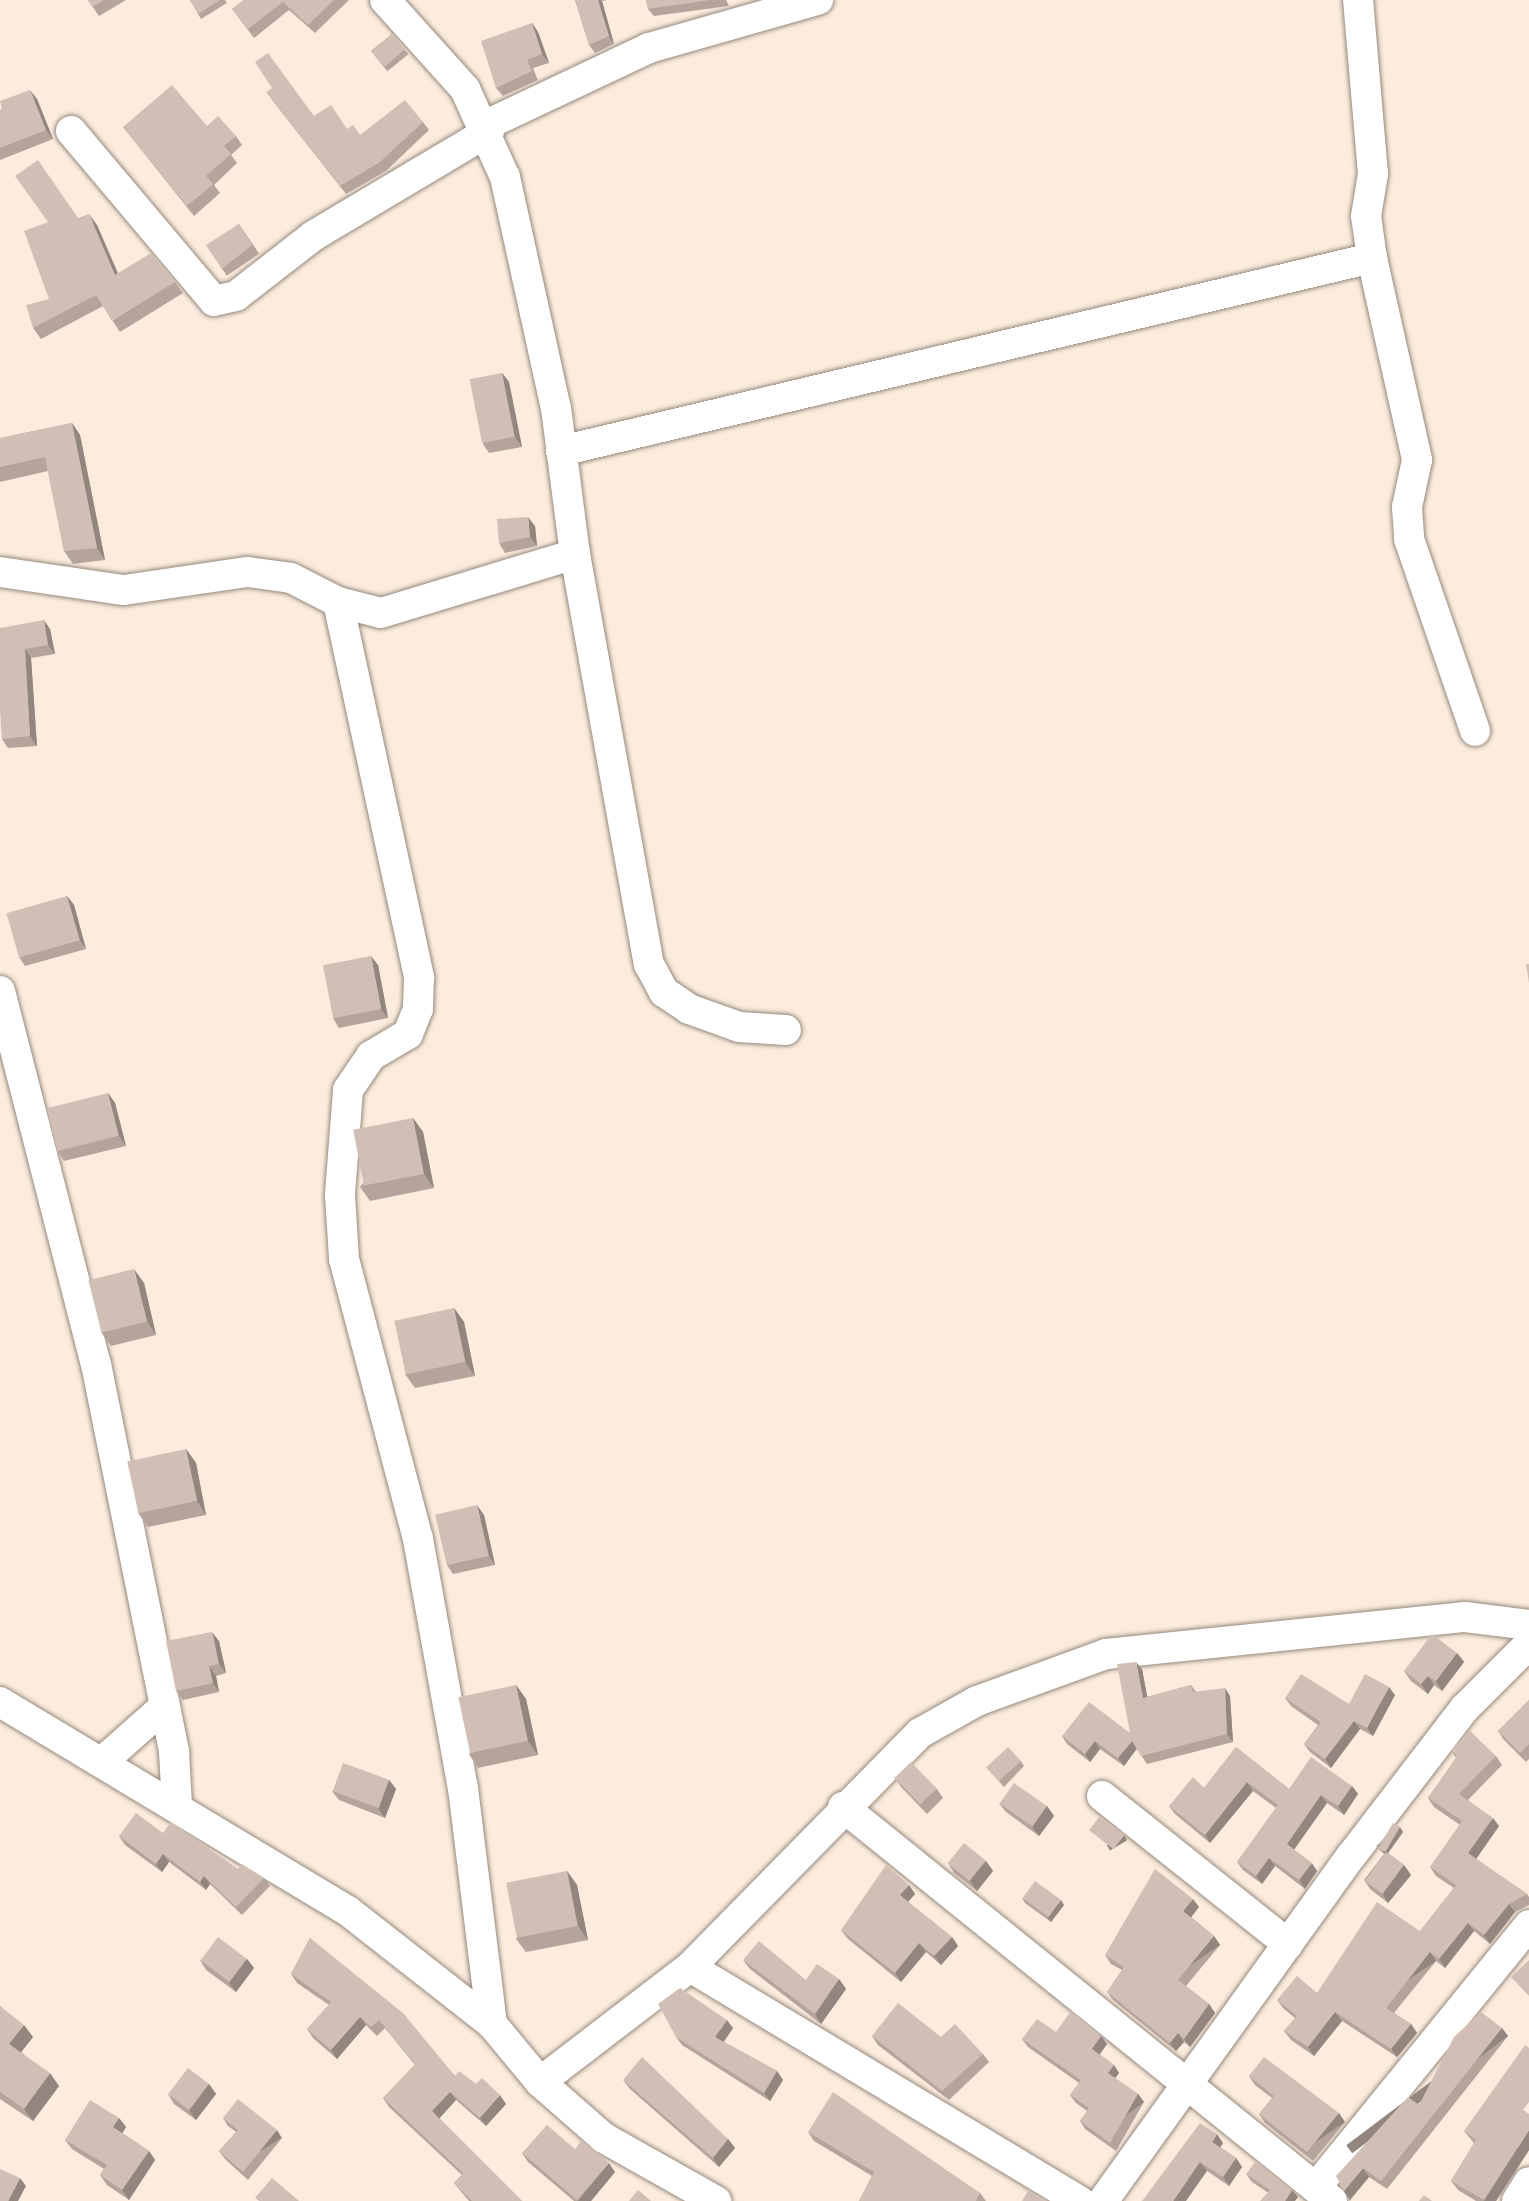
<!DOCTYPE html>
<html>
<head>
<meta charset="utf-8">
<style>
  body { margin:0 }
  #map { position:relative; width:1529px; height:2201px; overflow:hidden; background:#fbecde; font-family:"DejaVu Sans",sans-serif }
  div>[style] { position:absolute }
  .roads { filter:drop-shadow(0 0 2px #96887c) drop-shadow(0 0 2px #96887c) }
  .minor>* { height:30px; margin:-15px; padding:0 15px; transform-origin:15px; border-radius:15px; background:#fff }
  .wall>* { inset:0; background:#b4a49c; transform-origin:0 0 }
  .shaded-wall>* { inset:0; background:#92867f; transform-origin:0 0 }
  .building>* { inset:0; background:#d1bfb5; transform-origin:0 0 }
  span { translate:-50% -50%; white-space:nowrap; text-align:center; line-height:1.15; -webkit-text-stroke:10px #fff; paint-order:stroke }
</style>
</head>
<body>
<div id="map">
  <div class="roads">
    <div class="minor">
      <div style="left:385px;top:0;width:120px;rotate:48deg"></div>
      <div style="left:465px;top:89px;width:97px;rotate:65.6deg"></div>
      <div style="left:505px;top:177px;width:237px;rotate:77.6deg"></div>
      <div style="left:556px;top:408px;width:147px;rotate:82.6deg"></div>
      <div style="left:575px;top:554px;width:417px;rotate:79.8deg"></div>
      <div style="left:649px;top:964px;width:32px;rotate:62deg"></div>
      <div style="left:664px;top:992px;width:30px;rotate:34deg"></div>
      <div style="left:689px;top:1009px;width:53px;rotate:19.8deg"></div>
      <div style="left:739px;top:1027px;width:47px;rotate:3.7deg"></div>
      <div style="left:486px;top:125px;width:180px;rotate:-25.3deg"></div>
      <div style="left:649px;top:48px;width:176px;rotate:-15.9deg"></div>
      <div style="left:71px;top:131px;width:222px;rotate:49.9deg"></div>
      <div style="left:214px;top:301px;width:23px;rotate:-13deg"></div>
      <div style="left:236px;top:296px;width:98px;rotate:-37.9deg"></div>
      <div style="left:313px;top:236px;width:205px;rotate:-30.8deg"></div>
      <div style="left:1372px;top:258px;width:207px;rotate:77.4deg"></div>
      <div style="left:1417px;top:460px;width:48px;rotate:102deg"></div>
      <div style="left:1407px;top:507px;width:32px;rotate:86deg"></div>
      <div style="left:1409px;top:539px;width:203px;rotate:71deg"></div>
      <div style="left:561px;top:451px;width:834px;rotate:-13.39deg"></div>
      <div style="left:1372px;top:258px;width:42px;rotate:-98.1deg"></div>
      <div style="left:1366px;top:216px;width:43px;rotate:-80.5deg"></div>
      <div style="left:1373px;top:174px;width:175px;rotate:-94.9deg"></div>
      <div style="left:0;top:572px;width:125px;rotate:8.3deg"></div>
      <div style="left:124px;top:590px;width:125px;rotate:-8.3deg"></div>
      <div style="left:248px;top:572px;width:43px;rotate:7.9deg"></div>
      <div style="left:291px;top:578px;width:53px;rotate:27.1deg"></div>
      <div style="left:338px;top:602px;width:44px;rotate:14.3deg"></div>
      <div style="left:381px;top:613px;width:203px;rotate:-16.9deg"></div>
      <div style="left:338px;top:602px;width:385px;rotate:77.8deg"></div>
      <div style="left:419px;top:978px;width:31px;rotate:92deg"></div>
      <div style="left:418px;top:1009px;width:27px;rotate:112deg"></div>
      <div style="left:408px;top:1034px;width:43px;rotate:149.3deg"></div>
      <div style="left:371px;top:1056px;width:41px;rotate:124.1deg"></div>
      <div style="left:348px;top:1090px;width:105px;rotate:94.4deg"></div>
      <div style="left:340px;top:1195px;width:64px;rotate:86.4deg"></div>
      <div style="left:344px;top:1259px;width:290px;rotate:75.2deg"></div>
      <div style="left:418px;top:1539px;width:253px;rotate:79.8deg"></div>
      <div style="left:463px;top:1788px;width:238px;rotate:83deg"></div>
      <div style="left:0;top:991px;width:385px;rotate:75.6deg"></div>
      <div style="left:96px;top:1364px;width:396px;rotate:78.6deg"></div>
      <div style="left:174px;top:1752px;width:53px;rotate:86.8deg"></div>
      <div style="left:0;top:1702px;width:406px;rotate:31deg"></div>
      <div style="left:348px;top:1911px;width:183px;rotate:38.1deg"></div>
      <div style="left:492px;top:2024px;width:75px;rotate:50.4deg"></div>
      <div style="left:540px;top:2082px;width:85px;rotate:41.2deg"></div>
      <div style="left:604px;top:2138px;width:129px;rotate:29.4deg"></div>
      <div style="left:102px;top:1762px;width:83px;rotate:-41.6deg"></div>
      <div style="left:1102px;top:1796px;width:238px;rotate:38.5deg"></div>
      <div style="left:843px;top:1807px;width:628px;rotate:38.86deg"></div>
      <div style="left:690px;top:1967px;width:455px;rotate:31deg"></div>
      <div style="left:540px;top:2082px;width:189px;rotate:-37.5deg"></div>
      <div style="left:690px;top:1967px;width:328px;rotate:-45.5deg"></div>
      <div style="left:920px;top:1733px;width:65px;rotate:-29.3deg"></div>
      <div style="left:977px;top:1701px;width:137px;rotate:-20deg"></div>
      <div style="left:1106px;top:1654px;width:361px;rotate:-5.9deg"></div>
      <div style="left:1465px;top:1617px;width:64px;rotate:7.1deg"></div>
      <div style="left:1317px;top:2186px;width:336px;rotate:-50.9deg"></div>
      <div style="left:1103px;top:2201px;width:426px;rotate:-54.3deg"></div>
      <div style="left:1352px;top:1855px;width:185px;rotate:-52.5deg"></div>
      <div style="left:1465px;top:1708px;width:91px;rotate:-45deg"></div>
      <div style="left:1517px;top:2201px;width:22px;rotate:-58deg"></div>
    </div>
  </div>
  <div class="wall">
    <div style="clip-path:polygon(88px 0,126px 0,99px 16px)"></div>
    <div style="clip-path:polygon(190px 0,225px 0,227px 3px,201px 19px)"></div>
    <div style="clip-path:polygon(244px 0,349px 0,315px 33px,289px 10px,254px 38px,232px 9px)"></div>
    <div style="clip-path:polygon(575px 0,607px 0,602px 1px,614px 44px,595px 53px,589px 45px)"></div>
    <div style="clip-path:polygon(646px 0,726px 0,729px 6px,654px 16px,648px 9px)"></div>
    <div style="clip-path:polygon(532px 23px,538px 32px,549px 63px,533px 68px,538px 80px,503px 96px,496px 88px)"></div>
    <div style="left:392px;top:34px;width:26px;height:27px;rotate:51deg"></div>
    <div style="clip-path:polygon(272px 88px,314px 116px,360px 135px,423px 122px,429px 130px,386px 171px,346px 194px,272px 100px)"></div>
    <div style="clip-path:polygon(37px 99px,53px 139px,0 160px,0 110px)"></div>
    <div style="clip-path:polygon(207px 126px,236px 136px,242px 145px,231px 155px,237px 163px,214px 185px,220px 193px,194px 216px,123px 127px)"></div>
    <div style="clip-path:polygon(78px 218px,97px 225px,118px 273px,175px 282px,183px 293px,120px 332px,103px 306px,41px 339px,33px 328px,49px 299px)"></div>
    <div style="left:239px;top:224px;width:36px;height:39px;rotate:56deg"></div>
    <div style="clip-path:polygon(502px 373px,509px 382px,522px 447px,489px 453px,483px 444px)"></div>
    <div style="clip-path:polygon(72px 423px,80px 435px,105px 560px,73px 564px,64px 551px,48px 471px,0 482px,0 438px)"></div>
    <div style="clip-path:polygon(535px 526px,537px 546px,505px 553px,499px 543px)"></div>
    <div style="clip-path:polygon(0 628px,50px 629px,55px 654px,31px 658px,37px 746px,8px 748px,2px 739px)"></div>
    <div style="clip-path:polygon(67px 896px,74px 905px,86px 949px,25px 966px,19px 957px)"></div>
    <div style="clip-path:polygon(378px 965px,388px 1018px,339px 1028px,333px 1018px)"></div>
    <div style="clip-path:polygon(108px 1093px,115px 1103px,126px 1146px,64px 1161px,58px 1151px)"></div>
    <div style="clip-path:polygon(413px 1118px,423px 1132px,434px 1188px,370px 1201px,360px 1187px)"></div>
    <div style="clip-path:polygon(144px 1283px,156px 1335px,111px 1346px,101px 1332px)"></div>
    <div style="clip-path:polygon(454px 1308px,464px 1322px,475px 1376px,415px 1388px,405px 1374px)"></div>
    <div style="clip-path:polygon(186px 1449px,196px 1463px,206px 1515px,148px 1527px,138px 1513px)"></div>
    <div style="clip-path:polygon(484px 1515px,495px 1565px,453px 1574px,447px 1565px)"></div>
    <div style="clip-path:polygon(219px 1641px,226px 1673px,216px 1676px,219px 1692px,183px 1700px,176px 1691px)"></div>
    <div style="clip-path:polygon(1457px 1653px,1464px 1662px,1442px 1691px,1434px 1685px,1428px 1694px,1411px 1681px,1404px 1671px)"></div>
    <div style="clip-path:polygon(1142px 1669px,1147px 1697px,1191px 1685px,1196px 1692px,1230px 1696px,1233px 1742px,1147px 1764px,1137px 1749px,1124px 1766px,1100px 1749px,1090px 1762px,1067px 1744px,1062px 1736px,1130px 1733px)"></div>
    <div style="clip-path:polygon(516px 1685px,526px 1699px,538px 1755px,478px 1768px,469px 1754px)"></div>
    <div style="clip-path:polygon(1395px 1695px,1373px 1736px,1360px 1729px,1331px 1768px,1310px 1752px,1304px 1744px,1318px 1725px,1291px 1706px,1285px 1698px,1349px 1704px)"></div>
    <div style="clip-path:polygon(1529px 1700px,1529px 1759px,1526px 1762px,1504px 1740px,1498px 1731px)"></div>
    <div style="clip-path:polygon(1236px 1747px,1289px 1789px,1352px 1786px,1358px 1794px,1344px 1815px,1327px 1803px,1294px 1850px,1317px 1871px,1305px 1889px,1275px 1866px,1262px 1884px,1243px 1870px,1237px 1862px,1276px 1808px,1253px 1791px,1210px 1843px,1175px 1814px,1169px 1806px,1204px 1788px)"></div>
    <div style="clip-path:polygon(1451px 1750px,1496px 1756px,1502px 1765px,1468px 1800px,1499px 1826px,1476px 1859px,1527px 1894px,1529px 1897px,1529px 1905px,1515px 1912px,1490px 1944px,1474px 1931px,1445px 1968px,1436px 1961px,1394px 2013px,1411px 2024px,1417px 2033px,1397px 2057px,1342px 2021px,1314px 2056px,1291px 2040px,1284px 2031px,1295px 2018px,1284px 2009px,1277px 2000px,1317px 1993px,1420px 1931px,1454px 1888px,1436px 1876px,1430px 1867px,1460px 1825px,1434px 1807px,1428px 1798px,1456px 1758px)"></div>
    <div style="clip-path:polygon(1021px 1761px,1024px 1766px,1004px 1787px,987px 1768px)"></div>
    <div style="clip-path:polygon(894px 1777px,937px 1789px,943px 1798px,927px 1814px,901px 1787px)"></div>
    <div style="clip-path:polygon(389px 1780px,396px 1789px,385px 1818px,339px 1800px,332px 1791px)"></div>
    <div style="clip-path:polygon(999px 1803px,1047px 1806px,1054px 1816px,1039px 1836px,1006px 1812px)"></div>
    <div style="clip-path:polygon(1400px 1827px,1403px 1832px,1388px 1853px,1404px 1865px,1411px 1875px,1388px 1903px,1370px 1889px,1364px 1880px,1384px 1854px,1376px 1846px)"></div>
    <div style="clip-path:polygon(163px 1833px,238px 1869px,264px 1878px,270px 1886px,242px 1915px,210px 1884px,206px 1890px,169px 1862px,162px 1872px,125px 1845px,119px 1836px)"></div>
    <div style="clip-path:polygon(986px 1861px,993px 1871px,977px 1891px,954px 1873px,948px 1863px)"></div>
    <div style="clip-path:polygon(567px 1871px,577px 1885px,588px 1940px,526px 1952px,516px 1939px)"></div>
    <div style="clip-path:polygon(909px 1885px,915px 1894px,908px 1902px,952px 1937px,958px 1946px,941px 1965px,926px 1952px,901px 1982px,848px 1939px,841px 1930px)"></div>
    <div style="clip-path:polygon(1022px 1898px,1064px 1905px,1051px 1922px,1025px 1903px)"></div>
    <div style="clip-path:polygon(1199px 1907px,1191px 1917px,1214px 1936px,1220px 1945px,1186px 1986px,1209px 2004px,1215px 2013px,1190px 2047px,1184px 2042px,1176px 2051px,1113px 2000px,1107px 1992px,1122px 1970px,1111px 1964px,1105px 1955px)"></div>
    <div style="clip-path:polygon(310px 1938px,455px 2076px,476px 2084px,506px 2104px,486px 2126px,456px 2100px,439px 2118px,522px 2201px,469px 2201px,454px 2183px,462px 2175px,389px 2107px,383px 2098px,415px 2065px,385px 2028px,377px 2036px,366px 2025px,337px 2059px,313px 2038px,307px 2029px,329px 2005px,297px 1983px,291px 1974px)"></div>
    <div style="clip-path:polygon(247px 1959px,254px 1968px,236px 1992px,206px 1970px,200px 1960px)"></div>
    <div style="clip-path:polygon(743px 1960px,806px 1980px,839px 1979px,846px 1989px,821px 2024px,750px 1969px)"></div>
    <div style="clip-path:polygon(0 2006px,33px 2037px,21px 2052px,59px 2086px,33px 2121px,0 2099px)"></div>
    <div style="clip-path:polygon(733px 2028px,724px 2042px,777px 2071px,783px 2080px,770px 2101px,682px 2045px,676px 2037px)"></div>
    <div style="clip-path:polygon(1502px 2028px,1508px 2036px,1387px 2189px,1369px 2177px,1350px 2200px,1344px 2191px,1419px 2105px)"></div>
    <div style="clip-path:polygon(1056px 2032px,1101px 2036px,1107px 2044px,1099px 2054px,1114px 2065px,1119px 2073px,1115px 2078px,1138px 2094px,1144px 2102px,1116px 2151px,1085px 2129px,1080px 2121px,1087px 2111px,1076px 2103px,1070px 2095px,1079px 2083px,1028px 2047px,1022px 2039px)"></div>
    <div style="clip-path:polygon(872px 2036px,941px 2037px,983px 2054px,989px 2062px,949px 2100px,878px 2045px)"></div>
    <div style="clip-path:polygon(1249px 2076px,1345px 2122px,1313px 2161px,1265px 2123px,1259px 2114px,1272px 2098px,1255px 2085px)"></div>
    <div style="clip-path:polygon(623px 2080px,728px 2139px,735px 2148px,719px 2167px,630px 2089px)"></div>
    <div style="clip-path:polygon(209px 2084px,216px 2094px,196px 2120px,174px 2104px,168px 2094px)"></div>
    <div style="clip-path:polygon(119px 2118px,126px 2127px,122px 2133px,149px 2151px,155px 2160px,129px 2200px,107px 2185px,100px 2175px,104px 2169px,72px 2149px,65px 2140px)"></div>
    <div style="clip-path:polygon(223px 2118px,282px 2138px,248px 2180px,225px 2159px,219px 2151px,236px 2132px,228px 2126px)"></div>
    <div style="clip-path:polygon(1464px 2131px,1529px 2150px,1496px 2201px,1476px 2201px,1458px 2190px,1451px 2181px,1474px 2143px)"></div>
    <div style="clip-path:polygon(808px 2132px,980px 2193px,986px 2201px,859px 2201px,872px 2176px,814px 2141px)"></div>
    <div style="clip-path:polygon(1223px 2143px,1220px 2147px,1236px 2158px,1242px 2167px,1229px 2186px,1207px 2171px,1142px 2201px)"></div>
    <div style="clip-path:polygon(575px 2149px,615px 2172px,591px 2201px,574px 2201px,528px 2162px,522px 2153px)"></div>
    <div style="clip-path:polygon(1246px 2174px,1298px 2197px,1267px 2192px,1252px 2182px)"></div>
  </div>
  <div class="shaded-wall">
    <div style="clip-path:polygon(598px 0,602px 1px,614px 44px,609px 36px)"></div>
    <div style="clip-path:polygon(532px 23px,538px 32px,549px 63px,542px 54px)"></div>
    <div style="clip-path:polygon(30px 90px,37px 99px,53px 139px,46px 130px)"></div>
    <div style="clip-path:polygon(89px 214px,97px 225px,123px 286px,115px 275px)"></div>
    <div style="clip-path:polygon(502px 373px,509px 382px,522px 447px,515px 437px)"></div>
    <div style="clip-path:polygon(72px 423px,80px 435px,105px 560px,97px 548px)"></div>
    <div style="clip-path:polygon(528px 517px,535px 526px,537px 546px,530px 537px)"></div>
    <div style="clip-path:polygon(44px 620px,50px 629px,55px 654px,48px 645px)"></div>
    <div style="clip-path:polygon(25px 649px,31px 658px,37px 746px,30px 736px)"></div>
    <div style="clip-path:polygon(67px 896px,74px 905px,86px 949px,80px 940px)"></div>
    <div style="clip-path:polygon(371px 956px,378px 965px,388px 1018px,381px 1009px)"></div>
    <div style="clip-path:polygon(108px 1093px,115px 1103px,126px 1146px,119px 1136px)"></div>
    <div style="clip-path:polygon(413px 1118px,423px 1132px,434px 1188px,424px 1174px)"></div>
    <div style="clip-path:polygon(134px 1269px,144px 1283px,156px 1335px,147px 1321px)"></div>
    <div style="clip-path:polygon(454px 1308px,464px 1322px,475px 1376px,465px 1362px)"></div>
    <div style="clip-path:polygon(186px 1449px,196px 1463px,206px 1515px,197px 1501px)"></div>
    <div style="clip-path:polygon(477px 1505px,484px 1515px,495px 1565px,489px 1556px)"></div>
    <div style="clip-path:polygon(212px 1632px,219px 1641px,226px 1673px,219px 1664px)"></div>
    <div style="clip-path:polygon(1457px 1653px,1464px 1662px,1442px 1691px,1436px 1681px)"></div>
    <div style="clip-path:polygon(1136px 1662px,1142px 1669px,1149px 1706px,1143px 1698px)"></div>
    <div style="clip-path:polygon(209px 1666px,216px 1676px,219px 1692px,213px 1683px)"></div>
    <div style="clip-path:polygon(1428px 1676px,1434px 1685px,1428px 1694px,1421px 1684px)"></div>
    <div style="clip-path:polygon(516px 1685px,526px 1699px,538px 1755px,528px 1741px)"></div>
    <div style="clip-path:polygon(1389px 1687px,1395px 1695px,1373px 1736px,1367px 1728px)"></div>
    <div style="clip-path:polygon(1225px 1688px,1230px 1696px,1233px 1742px,1227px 1734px)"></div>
    <div style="clip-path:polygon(1354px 1721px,1360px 1729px,1331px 1768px,1325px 1759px)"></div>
    <div style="clip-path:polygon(1095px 1741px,1100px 1749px,1090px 1762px,1085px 1754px)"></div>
    <div style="clip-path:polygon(1132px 1741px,1137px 1748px,1124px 1766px,1118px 1758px)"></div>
    <div style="clip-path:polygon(389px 1780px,396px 1789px,385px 1818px,378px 1808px)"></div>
    <div style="clip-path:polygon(1247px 1782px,1253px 1791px,1210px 1843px,1205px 1835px)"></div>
    <div style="clip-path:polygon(1352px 1786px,1358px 1794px,1344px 1815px,1338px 1806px)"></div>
    <div style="clip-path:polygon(1321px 1795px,1327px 1803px,1292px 1852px,1287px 1844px)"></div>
    <div style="clip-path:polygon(1047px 1806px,1054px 1816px,1039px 1836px,1032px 1827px)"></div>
    <div style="clip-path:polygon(1493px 1818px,1499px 1826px,1474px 1862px,1468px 1853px)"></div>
    <div style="clip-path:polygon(1400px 1827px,1403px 1832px,1386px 1856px,1383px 1851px)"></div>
    <div style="left:1124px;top:1835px;width:6px;height:20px;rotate:59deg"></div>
    <div style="clip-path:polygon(163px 1854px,169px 1862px,162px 1872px,156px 1864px)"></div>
    <div style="clip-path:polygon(1269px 1858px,1275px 1866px,1262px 1884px,1256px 1876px)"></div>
    <div style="clip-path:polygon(986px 1861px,993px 1871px,977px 1891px,970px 1881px)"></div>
    <div style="clip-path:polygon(1312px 1863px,1317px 1871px,1305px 1889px,1299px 1880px)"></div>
    <div style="clip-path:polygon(1404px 1865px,1411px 1875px,1388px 1903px,1382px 1893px)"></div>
    <div style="clip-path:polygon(567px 1871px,577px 1885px,588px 1940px,578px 1926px)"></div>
    <div style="clip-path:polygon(204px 1876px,210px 1884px,206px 1890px,200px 1882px)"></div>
    <div style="clip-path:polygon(909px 1885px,915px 1894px,906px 1904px,900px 1895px)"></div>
    <div style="clip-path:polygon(1193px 1899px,1199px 1907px,1189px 1920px,1183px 1911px)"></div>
    <div style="clip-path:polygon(1061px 1900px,1064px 1905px,1051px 1922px,1048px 1918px)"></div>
    <div style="clip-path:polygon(1509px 1904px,1515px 1912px,1490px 1944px,1484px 1935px)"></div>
    <div style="clip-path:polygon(1468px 1923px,1474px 1931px,1445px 1968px,1439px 1959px)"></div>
    <div style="left:1214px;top:1936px;width:11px;height:57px;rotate:56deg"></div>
    <div style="clip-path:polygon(952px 1937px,958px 1946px,941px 1965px,934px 1956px)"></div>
    <div style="clip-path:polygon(919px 1943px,926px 1952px,901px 1982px,895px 1973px)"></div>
    <div style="left:1430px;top:1952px;width:11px;height:71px;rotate:56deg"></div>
    <div style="clip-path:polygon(247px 1959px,254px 1968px,236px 1992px,229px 1983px)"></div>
    <div style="clip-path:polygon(839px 1979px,846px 1989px,821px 2024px,815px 2014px)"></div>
    <div style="clip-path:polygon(1209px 2004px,1215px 2013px,1190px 2047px,1184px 2039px)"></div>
    <div style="clip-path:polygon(1335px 2012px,1342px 2021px,1314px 2056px,1308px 2047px)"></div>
    <div style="clip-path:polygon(360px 2017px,366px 2025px,337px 2059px,331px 2050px)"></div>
    <div style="clip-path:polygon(727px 2020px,733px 2028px,721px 2045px,715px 2037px)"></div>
    <div style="clip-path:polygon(1411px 2024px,1417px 2033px,1397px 2057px,1391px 2049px)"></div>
    <div style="clip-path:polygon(24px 2025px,33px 2037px,18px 2056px,9px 2044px)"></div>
    <div style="left:1502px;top:2028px;width:10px;height:195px;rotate:53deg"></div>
    <div style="clip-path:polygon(1178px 2033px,1184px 2042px,1176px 2051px,1170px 2043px)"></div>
    <div style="clip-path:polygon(1101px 2036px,1107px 2044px,1098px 2057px,1092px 2049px)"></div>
    <div style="clip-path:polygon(1114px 2065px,1119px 2073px,1113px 2081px,1108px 2073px)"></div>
    <div style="clip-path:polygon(777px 2071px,783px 2080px,770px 2101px,764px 2093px)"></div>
    <div style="clip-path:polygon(50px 2073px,59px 2086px,33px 2121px,24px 2109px)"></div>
    <div style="clip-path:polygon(209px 2084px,216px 2094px,196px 2120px,189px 2111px)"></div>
    <div style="clip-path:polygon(450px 2092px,456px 2100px,438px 2120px,432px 2111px)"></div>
    <div style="left:1138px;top:2094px;width:10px;height:56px;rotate:53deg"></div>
    <div style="clip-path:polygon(500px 2095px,506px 2104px,486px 2126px,480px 2118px)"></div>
    <div style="left:1339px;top:2113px;width:11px;height:50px;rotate:56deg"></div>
    <div style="clip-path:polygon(119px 2118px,126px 2127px,120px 2137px,113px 2127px)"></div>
    <div style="left:277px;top:2130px;width:9px;height:54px;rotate:58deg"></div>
    <div style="clip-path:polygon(1529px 2130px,1529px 2150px,1496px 2201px,1484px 2201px)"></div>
    <div style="clip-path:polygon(1217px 2134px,1223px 2143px,1218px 2151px,1212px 2142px)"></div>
    <div style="clip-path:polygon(728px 2139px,735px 2148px,719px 2167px,713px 2158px)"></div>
    <div style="clip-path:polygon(149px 2151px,155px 2160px,129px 2200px,122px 2190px)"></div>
    <div style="clip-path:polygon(1236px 2158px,1242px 2167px,1229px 2186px,1223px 2177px)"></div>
    <div style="clip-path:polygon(1200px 2162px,1207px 2171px,1186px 2201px,1173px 2201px)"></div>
    <div style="clip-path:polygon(609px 2163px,615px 2172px,591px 2201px,578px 2201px)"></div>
    <div style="clip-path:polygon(1363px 2168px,1369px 2177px,1350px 2200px,1344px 2191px)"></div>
    <div style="clip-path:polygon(20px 2178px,26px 2186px,18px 2201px,8px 2201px)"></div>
    <div style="clip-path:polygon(1292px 2190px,1298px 2197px,1295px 2201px,1285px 2201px)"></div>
  </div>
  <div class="building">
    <div style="clip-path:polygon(88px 0,104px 0,92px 7px)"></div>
    <div style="clip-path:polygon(190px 0,220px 0,198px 14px)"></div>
    <div style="clip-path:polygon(244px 0,334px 0,308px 25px,283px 2px,248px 29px,232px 9px)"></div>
    <div style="clip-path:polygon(575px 0,598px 0,609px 36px,589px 45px)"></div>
    <div style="clip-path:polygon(646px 0,710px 0,648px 9px)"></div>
    <div style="clip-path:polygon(532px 23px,542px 54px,527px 60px,532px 71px,496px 88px,481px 41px)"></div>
    <div style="left:392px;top:34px;width:20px;height:27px;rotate:49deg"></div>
    <div style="clip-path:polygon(268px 53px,314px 116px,331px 105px,347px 129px,353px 125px,360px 135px,405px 100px,423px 122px,380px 162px,340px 186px,266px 92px,272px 88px,255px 62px)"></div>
    <div style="clip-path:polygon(172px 85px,207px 126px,218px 116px,236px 136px,224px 146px,231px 154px,206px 176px,213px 184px,187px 206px,123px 127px)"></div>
    <div style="clip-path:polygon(30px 90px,46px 130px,0 148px,0 110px,2px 109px,0 101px)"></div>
    <div style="clip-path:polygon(38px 160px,78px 218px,89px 214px,115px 275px,151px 253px,175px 282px,112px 321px,96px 295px,33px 328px,26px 305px,49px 299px,24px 231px,48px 222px,15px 176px)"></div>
    <div style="clip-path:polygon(239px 224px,252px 245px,222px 269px,206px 245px)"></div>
    <div style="left:502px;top:373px;width:65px;height:33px;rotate:79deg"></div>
    <div style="clip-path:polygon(72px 423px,97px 548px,64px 551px,45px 457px,0 467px,0 438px)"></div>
    <div style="clip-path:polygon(528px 517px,530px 537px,499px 543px,497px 519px)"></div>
    <div style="clip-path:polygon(44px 620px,48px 645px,25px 649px,30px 736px,2px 739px,0 711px,0 628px)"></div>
    <div style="left:67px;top:896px;width:46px;height:63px;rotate:74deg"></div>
    <div style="left:371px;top:956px;width:54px;height:49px;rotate:79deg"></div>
    <div style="clip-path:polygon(1526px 964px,1529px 964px,1529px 983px)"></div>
    <div style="left:108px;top:1093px;width:44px;height:63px;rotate:76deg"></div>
    <div style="left:413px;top:1118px;width:57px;height:61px;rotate:79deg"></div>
    <div style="left:134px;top:1269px;width:54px;height:47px;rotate:76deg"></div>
    <div style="left:454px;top:1308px;width:55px;height:61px;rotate:78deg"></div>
    <div style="left:186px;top:1449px;width:53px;height:60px;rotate:78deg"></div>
    <div style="left:477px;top:1505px;width:52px;height:43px;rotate:77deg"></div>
    <div style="clip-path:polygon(212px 1632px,219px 1664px,209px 1666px,213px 1683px,176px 1691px,166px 1641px)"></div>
    <div style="clip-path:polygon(1432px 1634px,1457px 1653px,1436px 1681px,1428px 1676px,1421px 1684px,1404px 1671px)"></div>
    <div style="clip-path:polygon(1136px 1662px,1143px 1698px,1191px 1685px,1193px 1692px,1225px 1688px,1227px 1734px,1141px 1756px,1132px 1741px,1118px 1758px,1095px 1741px,1085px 1754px,1062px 1736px,1089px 1702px,1130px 1733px,1117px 1664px)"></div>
    <div style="clip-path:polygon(1301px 1674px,1349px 1704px,1365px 1674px,1389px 1687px,1367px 1728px,1354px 1721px,1325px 1759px,1304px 1744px,1321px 1722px,1285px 1698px)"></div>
    <div style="left:516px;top:1685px;width:57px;height:59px;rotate:78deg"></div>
    <div style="clip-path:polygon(1529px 1700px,1529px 1744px,1520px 1753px,1498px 1731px)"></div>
    <div style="clip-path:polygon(1470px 1731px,1496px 1756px,1459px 1794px,1493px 1818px,1468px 1853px,1527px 1894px,1509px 1904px,1484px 1935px,1468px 1923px,1439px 1959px,1430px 1952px,1386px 2008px,1411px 2024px,1391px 2049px,1335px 2012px,1308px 2047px,1284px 2031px,1297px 2016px,1277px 2000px,1297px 1976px,1317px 1993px,1377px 1902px,1420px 1931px,1456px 1885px,1430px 1867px,1462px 1821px,1428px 1798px,1457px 1756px,1451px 1750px)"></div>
    <div style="left:1008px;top:1747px;width:19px;height:30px;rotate:47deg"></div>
    <div style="clip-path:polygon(1236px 1747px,1289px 1789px,1311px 1757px,1352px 1786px,1338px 1806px,1321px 1795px,1287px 1844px,1312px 1863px,1299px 1880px,1269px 1858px,1256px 1876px,1237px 1862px,1278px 1805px,1247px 1782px,1205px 1835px,1169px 1806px,1193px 1777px,1204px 1788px)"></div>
    <div style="left:911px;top:1762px;width:37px;height:23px;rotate:46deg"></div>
    <div style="left:343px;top:1763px;width:49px;height:30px;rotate:20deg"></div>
    <div style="left:1014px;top:1783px;width:40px;height:25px;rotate:35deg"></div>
    <div style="clip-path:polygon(136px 1813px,163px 1833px,171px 1822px,238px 1869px,242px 1864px,264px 1878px,236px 1907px,204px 1876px,200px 1882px,163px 1854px,156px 1864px,119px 1836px)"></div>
    <div style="left:1100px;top:1816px;width:31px;height:18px;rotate:38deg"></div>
    <div style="left:1393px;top:1823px;width:8px;height:29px;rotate:30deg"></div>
    <div style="left:964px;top:1843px;width:28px;height:26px;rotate:39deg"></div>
    <div style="left:1386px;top:1852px;width:22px;height:36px;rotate:36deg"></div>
    <div style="clip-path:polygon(886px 1865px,909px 1885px,900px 1895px,952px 1937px,934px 1956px,919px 1943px,895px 1973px,841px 1930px)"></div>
    <div style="clip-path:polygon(1155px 1869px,1193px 1899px,1183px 1911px,1214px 1936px,1178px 1980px,1209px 2004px,1184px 2039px,1178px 2033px,1170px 2043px,1107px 1992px,1124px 1967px,1105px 1955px)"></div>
    <div style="left:567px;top:1871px;width:56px;height:62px;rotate:79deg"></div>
    <div style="left:1035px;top:1881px;width:32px;height:21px;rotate:36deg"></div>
    <div style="left:218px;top:1937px;width:36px;height:29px;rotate:37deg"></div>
    <div style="clip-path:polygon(310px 1938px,403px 2013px,455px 2076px,459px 2071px,476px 2084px,482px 2078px,500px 2095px,480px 2118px,450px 2092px,432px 2111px,522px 2201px,472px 2201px,454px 2183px,463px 2173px,383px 2098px,415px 2064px,379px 2020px,371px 2027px,360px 2017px,331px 2050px,307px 2029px,331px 2002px,291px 1974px)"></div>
    <div style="clip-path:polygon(759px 1941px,806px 1980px,817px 1964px,839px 1979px,815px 2014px,743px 1960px)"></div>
    <div style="clip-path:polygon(1529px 1960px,1529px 1996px,1511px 1977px)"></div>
    <div style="clip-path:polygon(680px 1988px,727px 2020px,715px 2037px,777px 2071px,764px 2093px,676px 2037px,658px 2004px)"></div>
    <div style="clip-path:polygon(898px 2003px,941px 2037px,955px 2024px,983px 2054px,942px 2091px,872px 2036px)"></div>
    <div style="clip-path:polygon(0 2006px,24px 2025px,9px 2044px,50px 2073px,24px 2109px,0 2092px)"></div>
    <div style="clip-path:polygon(1071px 2011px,1101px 2036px,1092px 2049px,1114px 2065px,1108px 2073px,1138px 2094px,1110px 2143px,1080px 2121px,1089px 2108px,1070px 2095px,1081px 2080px,1022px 2039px,1037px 2019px,1056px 2032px)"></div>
    <div style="clip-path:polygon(1481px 2012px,1502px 2028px,1381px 2181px,1363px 2168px,1344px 2191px,1336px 2176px,1408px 2097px,1419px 2105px,1454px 2037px)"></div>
    <div style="clip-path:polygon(1525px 2045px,1529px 2048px,1529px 2102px,1523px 2110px,1529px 2114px,1529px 2130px,1484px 2200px,1451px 2181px,1476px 2140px,1464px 2131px)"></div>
    <div style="clip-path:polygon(642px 2057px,728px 2139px,713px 2158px,623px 2080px)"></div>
    <div style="clip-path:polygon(1264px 2057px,1339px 2113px,1307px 2152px,1259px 2114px,1274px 2096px,1249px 2076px)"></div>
    <div style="left:188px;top:2068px;width:26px;height:33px;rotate:37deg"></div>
    <div style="clip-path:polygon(833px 2092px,980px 2193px,976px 2201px,859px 2201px,874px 2172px,808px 2132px)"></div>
    <div style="clip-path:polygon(238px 2099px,277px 2130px,243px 2172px,219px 2151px,238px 2130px,223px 2118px)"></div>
    <div style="clip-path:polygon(90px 2100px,119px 2118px,113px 2127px,149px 2151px,122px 2190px,100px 2175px,107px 2165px,65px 2140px)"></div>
    <div style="clip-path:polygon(1200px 2123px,1217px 2134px,1212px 2142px,1236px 2158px,1223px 2177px,1200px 2162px,1173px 2201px,1142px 2201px)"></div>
    <div style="clip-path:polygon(547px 2125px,575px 2149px,582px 2140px,609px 2163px,577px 2200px,522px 2153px)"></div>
    <div style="clip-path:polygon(1256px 2161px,1292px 2190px,1285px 2201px,1260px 2201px,1270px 2190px,1246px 2174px)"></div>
    <div style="clip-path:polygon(0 2169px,20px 2178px,8px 2201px,0 2201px)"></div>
    <div style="clip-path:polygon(272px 2178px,299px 2201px,259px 2201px,255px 2198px)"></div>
    <div style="clip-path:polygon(638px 2190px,651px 2201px,629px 2201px)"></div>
    <div style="clip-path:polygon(1028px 2191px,1046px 2201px,1022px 2201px)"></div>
    <div style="clip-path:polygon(1424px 2195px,1432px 2201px,1419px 2201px)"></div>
  </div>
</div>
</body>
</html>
